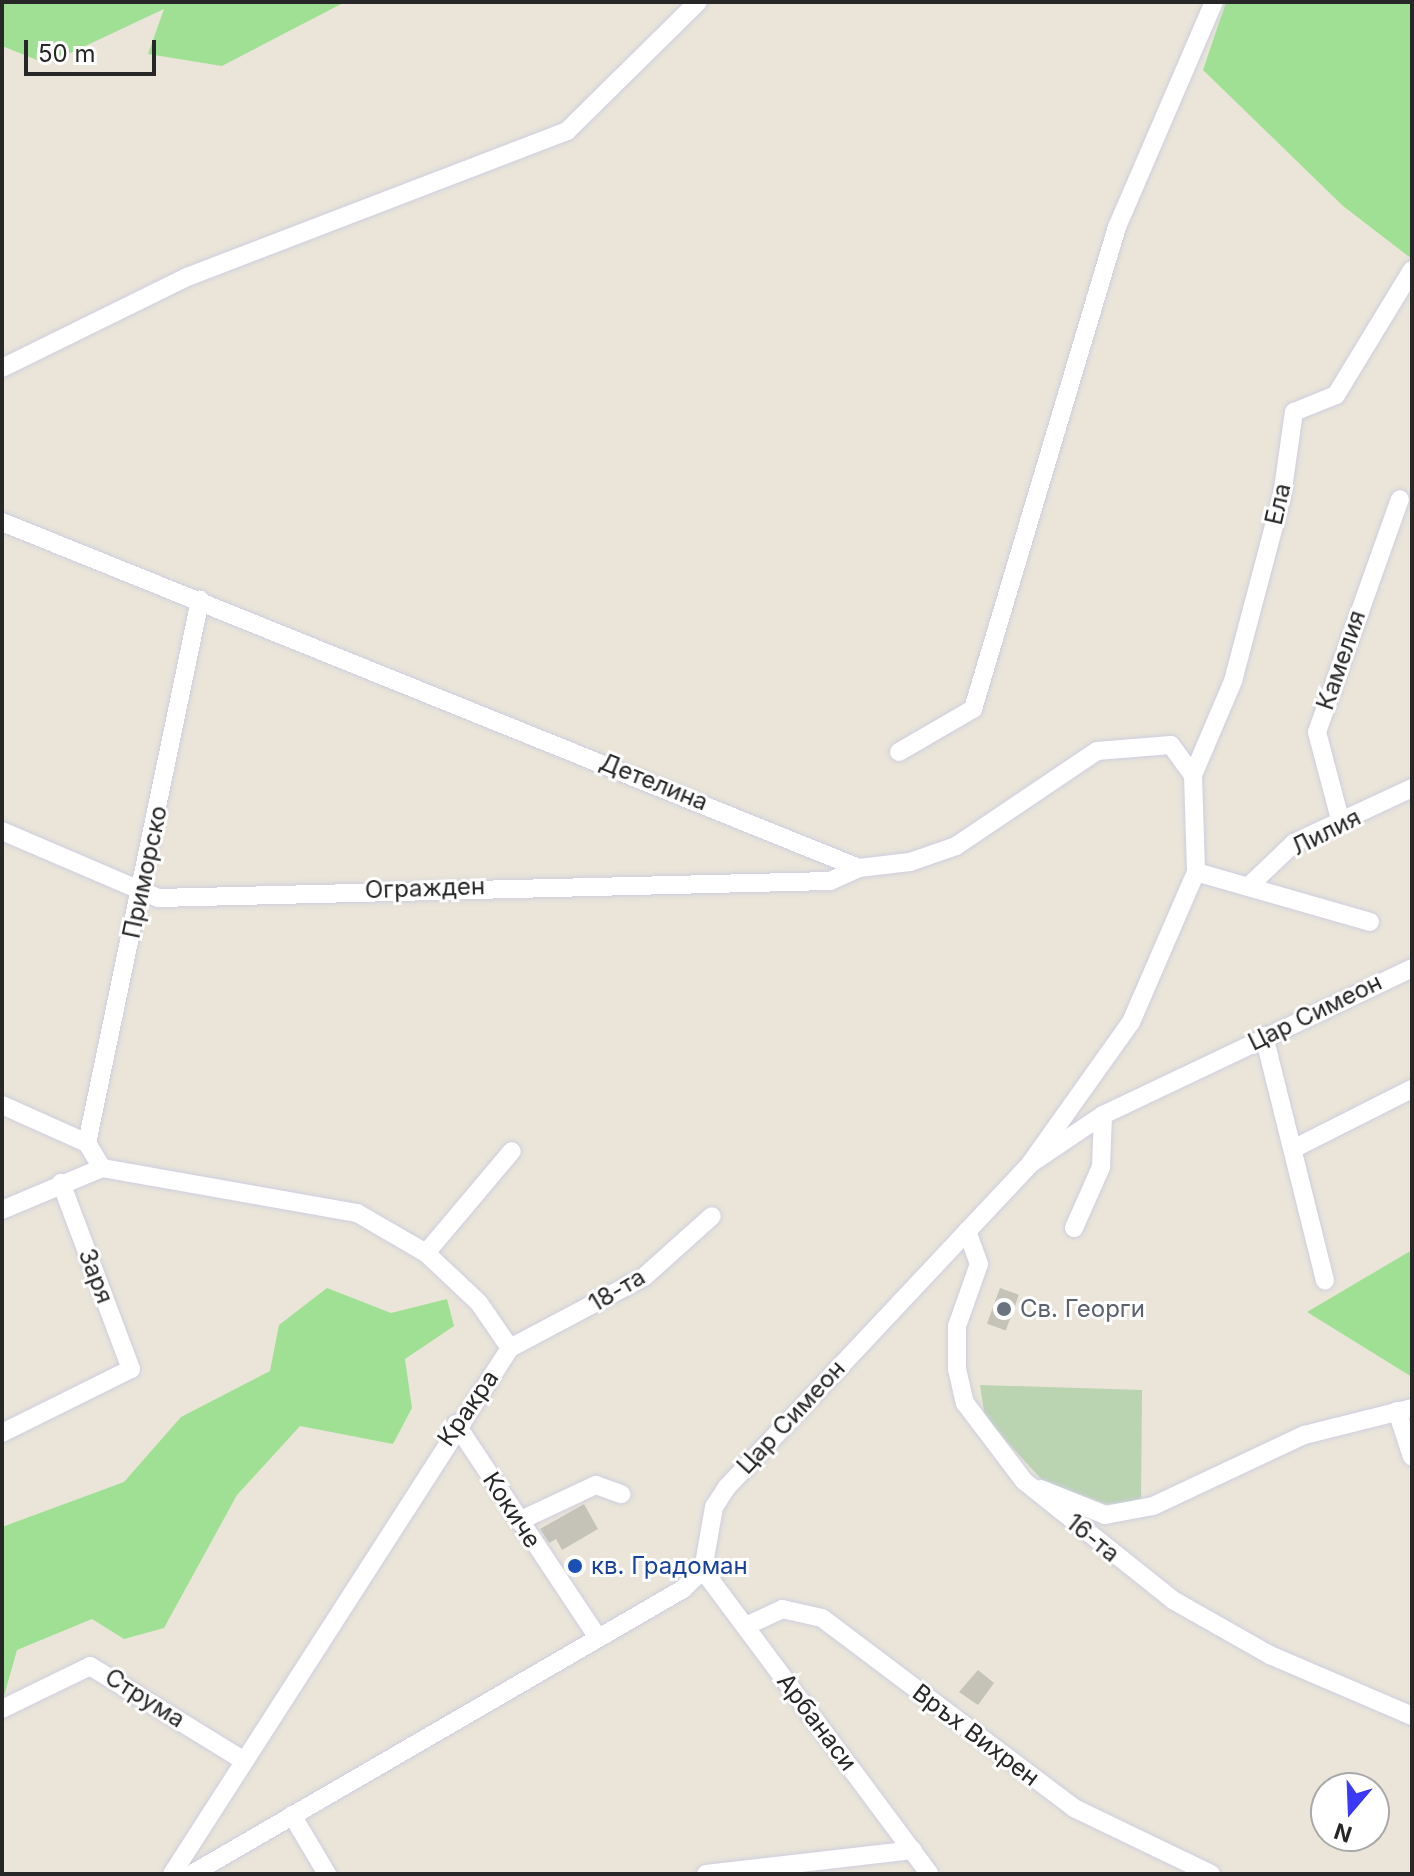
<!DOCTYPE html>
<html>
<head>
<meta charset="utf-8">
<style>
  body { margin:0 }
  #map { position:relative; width:1414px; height:1876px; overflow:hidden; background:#eae5d8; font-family:Inter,sans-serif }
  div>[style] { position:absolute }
  .green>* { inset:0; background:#a0e095 }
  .cemetery>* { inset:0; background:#bad3b0 }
  .building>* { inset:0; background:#c5c2b8; transform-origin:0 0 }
  .roads { filter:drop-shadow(0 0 2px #cecee0) drop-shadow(0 0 2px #cecee0) }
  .minor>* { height:18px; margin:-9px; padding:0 9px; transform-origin:9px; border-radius:9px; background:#fff }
  .dots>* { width:22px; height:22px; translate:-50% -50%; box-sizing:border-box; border:4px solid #fff; border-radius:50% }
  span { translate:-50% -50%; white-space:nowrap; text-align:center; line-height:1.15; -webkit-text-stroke:6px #fff; paint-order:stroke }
  .street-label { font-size:24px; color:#272727 }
  .worship-label { font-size:24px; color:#5b616d }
  .left { translate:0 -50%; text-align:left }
  .transit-label { font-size:24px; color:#164399 }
  .frame { position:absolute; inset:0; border:4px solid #272727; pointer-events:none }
  .north { position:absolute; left:1310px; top:1772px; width:80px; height:80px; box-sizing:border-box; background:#fff; border:2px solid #a9a9a9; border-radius:50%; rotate:199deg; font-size:22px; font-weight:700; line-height:32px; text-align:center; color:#272727 }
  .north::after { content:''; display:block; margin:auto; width:28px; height:36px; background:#3939f6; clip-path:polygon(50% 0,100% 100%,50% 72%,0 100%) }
  .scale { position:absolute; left:24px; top:40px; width:132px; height:36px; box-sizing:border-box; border:4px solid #272727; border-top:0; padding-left:10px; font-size:24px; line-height:28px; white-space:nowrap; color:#272727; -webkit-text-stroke:6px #fff; paint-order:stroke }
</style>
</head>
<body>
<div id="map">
  <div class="green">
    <div style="clip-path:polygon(2px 2px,345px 2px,222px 66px,148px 54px,164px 9px,47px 64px,2px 46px)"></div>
    <div style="clip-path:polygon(1226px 2px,1412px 2px,1412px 259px,1343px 206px,1203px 70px)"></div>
    <div style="clip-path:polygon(1412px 1250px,1412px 1377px,1307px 1312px)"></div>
    <div style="clip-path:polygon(327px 1288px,391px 1313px,447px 1299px,454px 1326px,405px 1359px,412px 1408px,393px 1444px,300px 1426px,237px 1495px,164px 1628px,124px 1639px,92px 1619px,17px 1650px,2px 1703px,2px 1527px,124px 1482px,181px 1417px,270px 1371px,279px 1325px)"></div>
  </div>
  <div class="cemetery">
    <div style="clip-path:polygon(980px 1385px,1142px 1390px,1141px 1501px,1106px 1504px,1043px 1481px,985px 1418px)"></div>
  </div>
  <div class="building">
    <div style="left:1000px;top:1288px;width:20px;height:38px;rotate:20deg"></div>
    <div style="clip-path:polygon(584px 1504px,598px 1529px,562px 1550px,556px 1539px,549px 1543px,540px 1529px)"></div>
    <div style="clip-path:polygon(978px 1670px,994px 1683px,978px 1705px,959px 1692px)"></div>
  </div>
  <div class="roads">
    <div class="minor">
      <div style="left:2px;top:368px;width:206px;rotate:-26.2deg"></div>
      <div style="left:187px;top:277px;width:407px;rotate:-21deg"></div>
      <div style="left:567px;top:131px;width:184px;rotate:-44.6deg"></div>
      <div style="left:2px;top:522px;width:924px;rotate:21.99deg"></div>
      <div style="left:859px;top:868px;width:51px;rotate:-6.7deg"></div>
      <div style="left:910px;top:862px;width:49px;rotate:-19.2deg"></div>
      <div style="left:956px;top:846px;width:170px;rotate:-34deg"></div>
      <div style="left:1097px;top:751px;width:74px;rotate:-4.6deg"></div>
      <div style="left:1171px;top:745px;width:37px;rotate:54deg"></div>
      <div style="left:1193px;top:775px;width:97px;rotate:88.2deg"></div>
      <div style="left:1196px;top:872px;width:163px;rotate:113.4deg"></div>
      <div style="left:1131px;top:1022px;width:174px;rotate:125.4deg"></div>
      <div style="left:899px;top:752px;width:86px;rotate:-30.2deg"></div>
      <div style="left:973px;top:709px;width:503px;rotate:-73.37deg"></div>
      <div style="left:1117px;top:227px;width:245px;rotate:-66.7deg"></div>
      <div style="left:1193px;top:775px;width:102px;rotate:-66.9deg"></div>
      <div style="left:1233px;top:681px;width:191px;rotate:-75.2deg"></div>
      <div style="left:1282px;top:496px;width:85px;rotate:-81.9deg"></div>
      <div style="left:1294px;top:412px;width:45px;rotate:-22deg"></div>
      <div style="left:1336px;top:395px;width:146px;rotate:-58.7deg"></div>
      <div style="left:1341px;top:823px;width:94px;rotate:-104.8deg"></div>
      <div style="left:1317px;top:732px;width:247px;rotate:-70.4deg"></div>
      <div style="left:2px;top:831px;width:170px;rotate:23.2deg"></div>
      <div style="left:158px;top:898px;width:672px;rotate:-1.45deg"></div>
      <div style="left:830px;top:881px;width:32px;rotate:-24deg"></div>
      <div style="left:1196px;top:872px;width:181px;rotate:16deg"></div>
      <div style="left:1248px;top:887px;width:64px;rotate:-43.7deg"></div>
      <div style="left:1294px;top:843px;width:130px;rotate:-25deg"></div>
      <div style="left:1264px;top:1036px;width:252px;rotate:76deg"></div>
      <div style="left:2px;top:1105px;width:93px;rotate:24.1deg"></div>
      <div style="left:87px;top:1143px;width:29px;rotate:59deg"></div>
      <div style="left:87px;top:1143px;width:555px;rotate:-78.24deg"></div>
      <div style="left:1297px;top:1147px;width:129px;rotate:-26.8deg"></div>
      <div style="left:2px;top:1210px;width:108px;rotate:-22.8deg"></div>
      <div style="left:102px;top:1168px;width:259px;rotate:10deg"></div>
      <div style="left:357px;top:1213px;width:80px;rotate:30.1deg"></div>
      <div style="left:426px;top:1253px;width:73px;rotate:43.3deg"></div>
      <div style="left:479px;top:1303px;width:55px;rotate:55.4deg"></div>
      <div style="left:510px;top:1348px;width:625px;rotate:122.72deg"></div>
      <div style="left:1074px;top:1228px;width:67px;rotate:-66.1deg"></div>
      <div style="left:1101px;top:1167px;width:52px;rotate:-87.8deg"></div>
      <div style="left:967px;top:1231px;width:35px;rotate:70deg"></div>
      <div style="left:979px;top:1264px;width:66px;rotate:109.5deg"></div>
      <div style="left:957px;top:1326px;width:43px;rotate:90deg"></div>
      <div style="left:957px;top:1369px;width:35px;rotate:77deg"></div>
      <div style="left:965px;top:1403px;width:98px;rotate:52.9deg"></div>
      <div style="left:1024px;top:1481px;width:191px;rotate:38.6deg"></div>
      <div style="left:1173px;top:1600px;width:112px;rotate:29.6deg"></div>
      <div style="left:1270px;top:1655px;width:155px;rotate:23.2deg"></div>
      <div style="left:426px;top:1253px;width:133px;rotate:-49.9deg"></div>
      <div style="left:510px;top:1348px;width:152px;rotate:-27.9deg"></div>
      <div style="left:644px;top:1277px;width:91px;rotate:-41.9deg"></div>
      <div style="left:1397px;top:1411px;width:48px;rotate:71.9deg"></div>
      <div style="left:456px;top:1424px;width:253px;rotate:56.4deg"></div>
      <div style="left:2px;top:1433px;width:144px;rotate:-26.4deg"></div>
      <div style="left:131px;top:1369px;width:199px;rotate:-110.6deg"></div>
      <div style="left:1041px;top:1489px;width:69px;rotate:22.1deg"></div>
      <div style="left:1105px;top:1515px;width:49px;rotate:-10.6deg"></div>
      <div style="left:1153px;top:1506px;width:167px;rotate:-25.2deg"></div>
      <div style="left:1304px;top:1435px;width:111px;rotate:-14deg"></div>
      <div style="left:519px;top:1521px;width:85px;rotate:-25.1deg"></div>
      <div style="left:596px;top:1485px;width:27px;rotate:20deg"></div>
      <div style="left:703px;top:1570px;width:379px;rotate:53.3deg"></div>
      <div style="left:746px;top:1626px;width:40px;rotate:-25deg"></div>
      <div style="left:782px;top:1609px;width:41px;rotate:12.7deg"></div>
      <div style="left:822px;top:1618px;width:316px;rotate:37deg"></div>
      <div style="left:1074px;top:1808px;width:152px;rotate:25.7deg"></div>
      <div style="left:2px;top:1709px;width:98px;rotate:-26deg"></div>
      <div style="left:90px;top:1666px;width:177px;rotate:31.6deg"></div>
      <div style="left:292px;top:1815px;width:69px;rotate:59.3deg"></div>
      <div style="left:192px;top:1874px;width:568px;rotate:-30.13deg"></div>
      <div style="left:683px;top:1589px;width:28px;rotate:-44deg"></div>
      <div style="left:703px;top:1570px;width:64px;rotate:-80.1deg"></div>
      <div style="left:714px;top:1507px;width:24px;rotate:-57deg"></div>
      <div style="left:727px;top:1487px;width:443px;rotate:-46.8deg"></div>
      <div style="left:1030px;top:1164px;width:88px;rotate:-33.9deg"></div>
      <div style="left:1103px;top:1115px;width:342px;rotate:-25.4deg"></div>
      <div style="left:706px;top:1874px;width:208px;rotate:-6.6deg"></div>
    </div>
  </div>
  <div class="dots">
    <div style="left:1004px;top:1309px;background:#6b7280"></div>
    <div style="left:575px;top:1566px;background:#1a4fb4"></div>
  </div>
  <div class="street-label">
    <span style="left:1278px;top:504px;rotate:-77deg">Ела</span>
    <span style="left:1341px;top:660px;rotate:-71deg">Камелия</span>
    <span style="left:654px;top:782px;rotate:22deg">Детелина</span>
    <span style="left:1326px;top:832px;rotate:-27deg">Лилия</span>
    <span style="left:145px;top:872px;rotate:-78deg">Приморско</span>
    <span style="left:425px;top:888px;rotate:-2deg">Огражден</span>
    <span style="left:1315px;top:1012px;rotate:-26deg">Цар Симеон</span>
    <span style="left:96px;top:1276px;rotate:69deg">Заря</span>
    <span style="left:617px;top:1290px;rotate:-31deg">18-та</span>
    <span style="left:468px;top:1408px;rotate:-55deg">Кракра</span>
    <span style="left:791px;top:1417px;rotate:-47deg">Цар Симеон</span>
    <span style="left:512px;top:1510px;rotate:57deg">Кокиче</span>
    <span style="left:1093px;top:1538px;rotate:39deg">16-та</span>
    <span style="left:145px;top:1698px;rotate:32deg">Струма</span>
    <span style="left:817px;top:1722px;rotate:53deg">Арбанаси</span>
    <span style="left:976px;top:1735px;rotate:37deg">Връх Вихрен</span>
  </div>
  <div class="worship-label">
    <span class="left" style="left:1020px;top:1309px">Св. Георги</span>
  </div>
  <div class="transit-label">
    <span class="left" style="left:591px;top:1566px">кв. Градоман</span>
  </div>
  <div class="frame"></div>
  <div class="north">N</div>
  <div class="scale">50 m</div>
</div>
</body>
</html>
